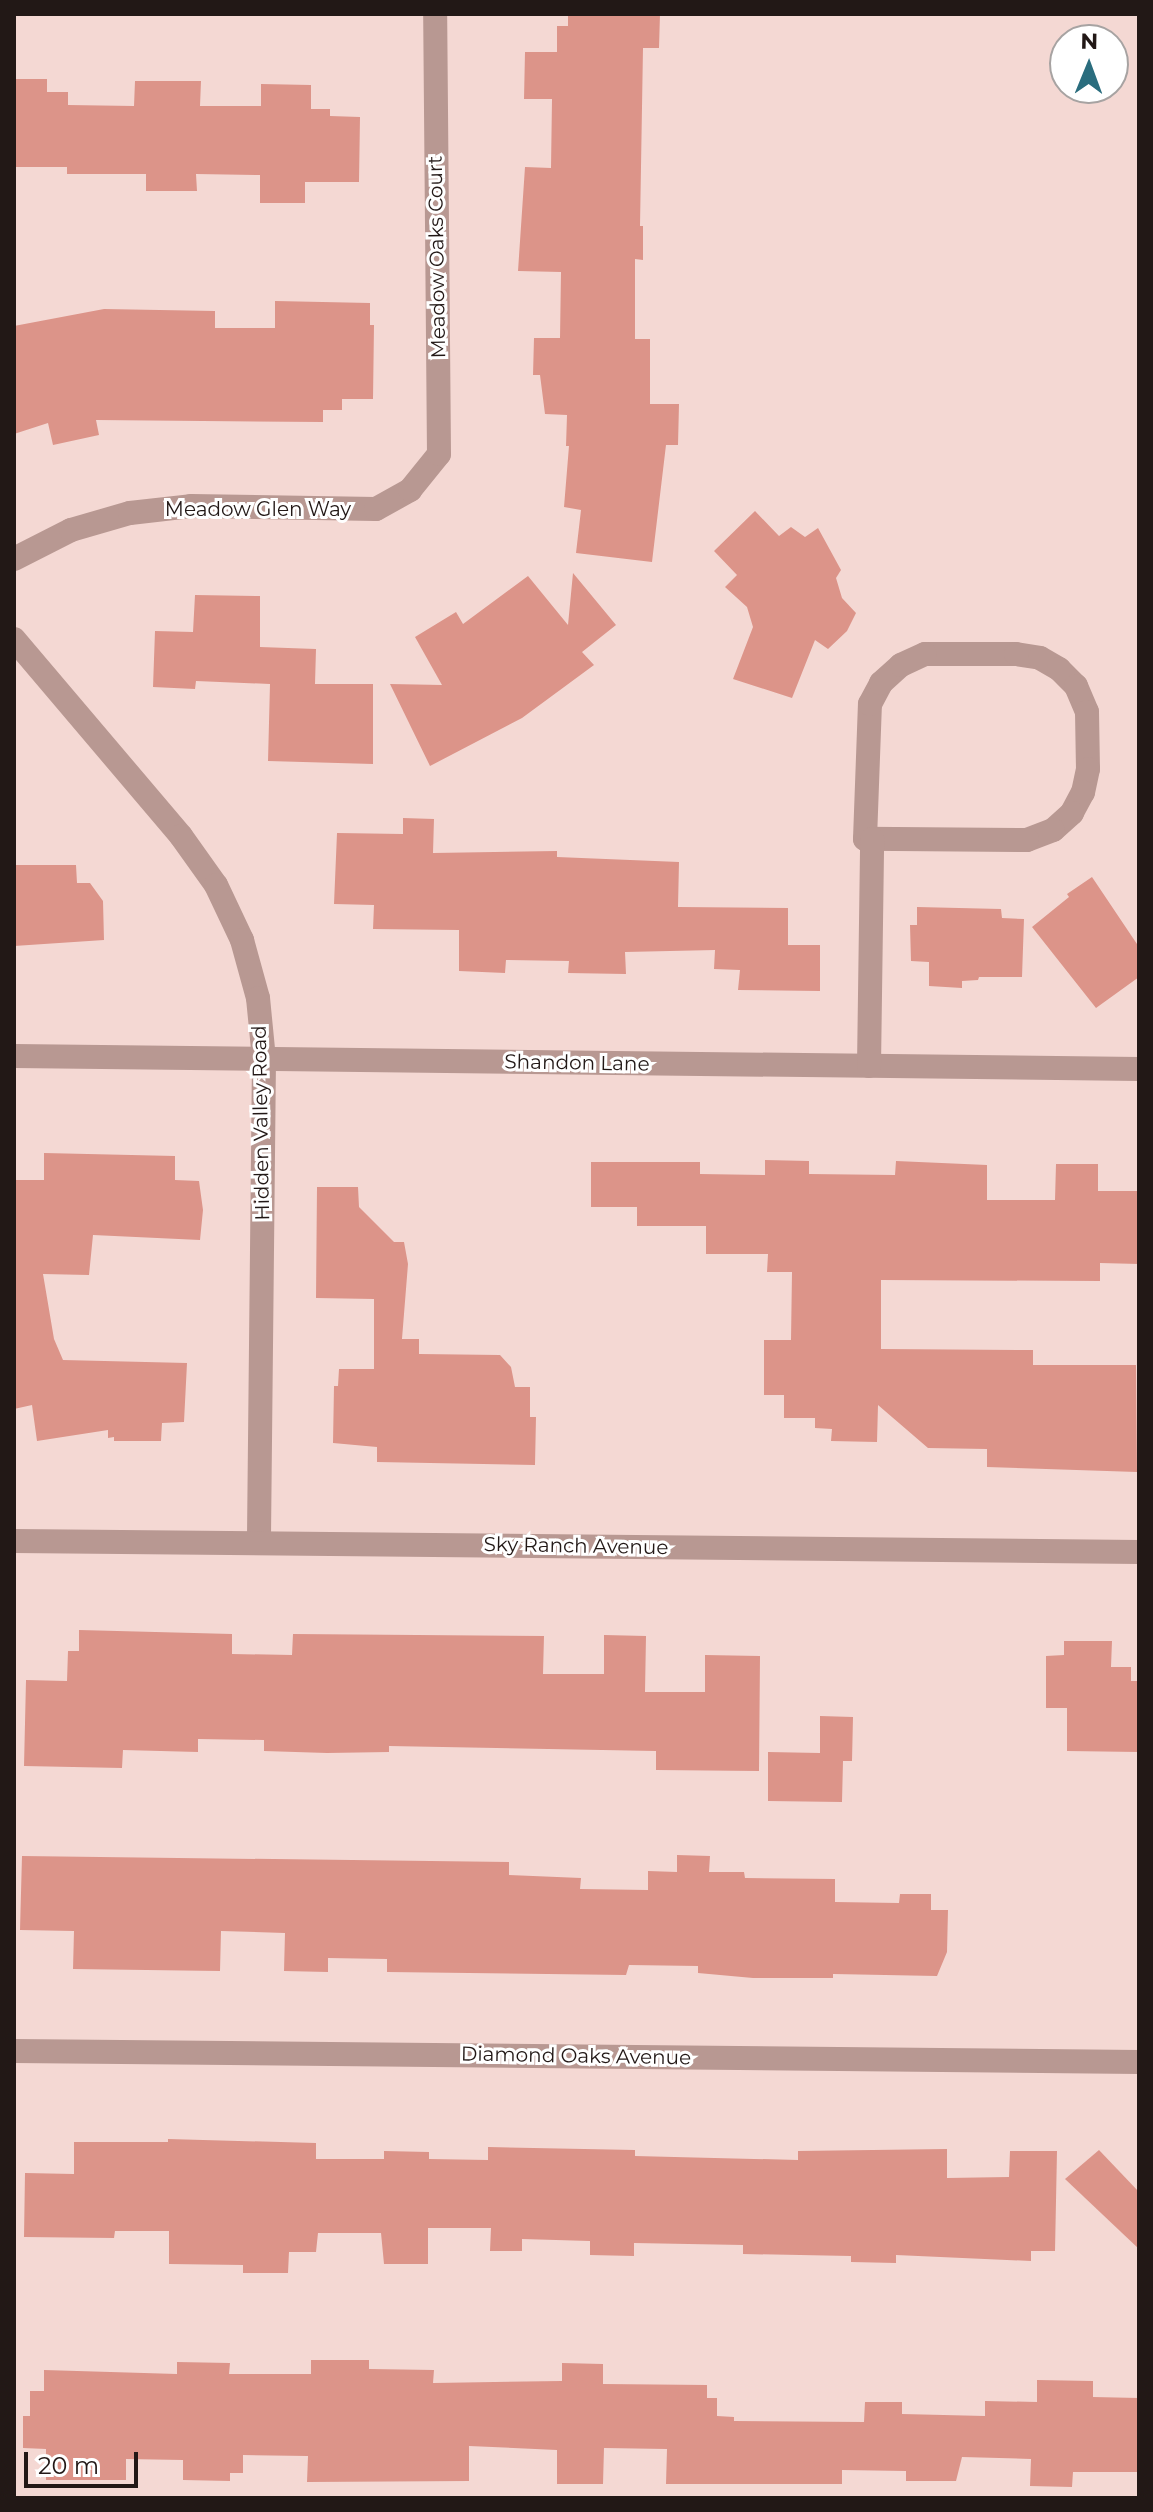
<!DOCTYPE html>
<html>
<head>
<meta charset="utf-8">
<style>
  body { margin:0 }
  #map { position:relative; width:1153px; height:2512px; overflow:hidden; background:#f4d8d3; font-family:Montserrat,sans-serif }
  div>[style] { position:absolute }
  .building>* { inset:0; background:#dc9489 }
  .minor>* { height:24px; margin:-12px; padding:0 12px; transform-origin:12px; border-radius:12px; background:#b89892 }
  span { translate:-50% -50%; white-space:nowrap; text-align:center; line-height:1.15; -webkit-text-stroke:6px #fff; paint-order:stroke }
  .street-label { font-size:20px; color:#221816 }
  .frame { position:absolute; inset:0; border:16px solid #221816; pointer-events:none }
  .north { position:absolute; left:1049px; top:24px; width:80px; height:80px; box-sizing:border-box; background:#fff; border:2px solid #a7a3a2; border-radius:50%; rotate:1deg; font-size:22px; font-weight:700; line-height:32px; text-align:center; color:#221816 }
  .north::after { content:''; display:block; margin:auto; width:28px; height:36px; background:#2a6d7e; clip-path:polygon(50% 0,100% 100%,50% 72%,0 100%) }
  .scale { position:absolute; left:24px; top:2452px; width:114px; height:36px; box-sizing:border-box; border:4px solid #221816; border-top:0; padding-left:10px; font-size:24px; line-height:28px; white-space:nowrap; color:#221816; -webkit-text-stroke:6px #fff; paint-order:stroke }
</style>
</head>
<body>
<div id="map">
  <div class="building">
    <div style="clip-path:polygon(568px 14px,660px 14px,659px 48px,643px 48px,640px 226px,643px 226px,643px 260px,635px 259px,635px 339px,650px 339px,650px 404px,679px 404px,678px 445px,666px 445px,652px 562px,576px 553px,581px 510px,564px 507px,569px 446px,566px 446px,567px 415px,545px 414px,540px 375px,533px 375px,534px 338px,560px 338px,561px 272px,518px 271px,525px 167px,551px 168px,552px 99px,524px 99px,525px 52px,557px 52px,557px 26px,568px 26px)"></div>
    <div style="clip-path:polygon(14px 79px,47px 79px,47px 92px,68px 92px,68px 105px,134px 106px,135px 81px,201px 81px,200px 106px,261px 106px,261px 84px,311px 85px,311px 109px,330px 109px,330px 116px,360px 117px,359px 182px,305px 182px,305px 203px,260px 203px,260px 175px,196px 174px,197px 191px,146px 191px,146px 174px,67px 174px,67px 167px,14px 167px)"></div>
    <div style="clip-path:polygon(275px 301px,370px 303px,370px 325px,374px 325px,373px 399px,342px 399px,342px 410px,323px 410px,323px 422px,96px 420px,99px 435px,53px 445px,48px 423px,14px 434px,14px 326px,104px 309px,215px 311px,215px 328px,275px 328px)"></div>
    <div style="clip-path:polygon(755px 511px,779px 536px,791px 527px,805px 537px,818px 528px,841px 570px,836px 578px,842px 598px,856px 613px,847px 631px,828px 649px,815px 640px,792px 698px,733px 679px,753px 627px,747px 607px,725px 587px,737px 575px,714px 551px)"></div>
    <div style="clip-path:polygon(573px 573px,616px 625px,582px 652px,594px 665px,522px 718px,430px 766px,390px 684px,442px 685px,415px 637px,456px 612px,463px 624px,528px 576px,568px 625px)"></div>
    <div style="clip-path:polygon(195px 595px,260px 596px,260px 647px,316px 649px,315px 684px,373px 684px,373px 764px,268px 761px,270px 684px,196px 681px,195px 689px,153px 687px,155px 631px,193px 632px)"></div>
    <div style="clip-path:polygon(403px 818px,434px 819px,433px 853px,557px 851px,557px 857px,679px 862px,678px 907px,788px 908px,788px 945px,820px 945px,820px 991px,738px 990px,740px 970px,714px 969px,715px 950px,625px 952px,626px 974px,568px 973px,569px 961px,506px 960px,505px 973px,459px 971px,459px 930px,373px 929px,374px 905px,334px 904px,337px 833px,403px 834px)"></div>
    <div style="clip-path:polygon(14px 865px,76px 865px,77px 883px,90px 883px,103px 901px,104px 940px,14px 946px)"></div>
    <div style="clip-path:polygon(1092px 877px,1139px 947px,1139px 977px,1096px 1008px,1032px 927px,1069px 897px,1067px 894px)"></div>
    <div style="clip-path:polygon(917px 907px,1001px 909px,1002px 918px,1024px 919px,1022px 977px,979px 977px,978px 980px,962px 981px,962px 988px,929px 986px,929px 962px,911px 961px,910px 925px,917px 925px)"></div>
    <div style="clip-path:polygon(44px 1153px,175px 1156px,175px 1180px,199px 1181px,203px 1210px,200px 1240px,93px 1235px,89px 1275px,43px 1274px,54px 1339px,63px 1360px,187px 1363px,184px 1422px,162px 1423px,161px 1441px,114px 1441px,114px 1437px,108px 1438px,108px 1430px,37px 1441px,32px 1405px,14px 1409px,14px 1180px,44px 1180px)"></div>
    <div style="clip-path:polygon(765px 1160px,809px 1161px,809px 1174px,895px 1175px,896px 1161px,987px 1165px,987px 1200px,1055px 1200px,1056px 1164px,1098px 1164px,1098px 1191px,1139px 1191px,1139px 1264px,1100px 1263px,1100px 1281px,881px 1280px,881px 1349px,1033px 1350px,1033px 1365px,1136px 1365px,1137px 1472px,987px 1467px,987px 1449px,928px 1448px,878px 1405px,877px 1442px,831px 1441px,832px 1429px,815px 1428px,815px 1418px,784px 1418px,784px 1395px,764px 1395px,764px 1340px,791px 1340px,792px 1272px,767px 1272px,768px 1254px,706px 1254px,706px 1226px,637px 1226px,637px 1207px,591px 1207px,591px 1162px,700px 1162px,700px 1174px,765px 1175px)"></div>
    <div style="clip-path:polygon(317px 1187px,358px 1187px,359px 1207px,394px 1242px,404px 1242px,408px 1264px,402px 1339px,419px 1339px,419px 1354px,500px 1355px,511px 1367px,515px 1387px,530px 1387px,530px 1417px,536px 1417px,535px 1465px,377px 1462px,377px 1447px,333px 1443px,334px 1386px,338px 1386px,339px 1369px,374px 1369px,374px 1299px,316px 1298px)"></div>
    <div style="clip-path:polygon(79px 1630px,232px 1634px,232px 1654px,292px 1655px,293px 1634px,544px 1636px,543px 1674px,604px 1674px,604px 1635px,646px 1636px,645px 1692px,705px 1692px,705px 1655px,760px 1656px,759px 1771px,656px 1770px,656px 1751px,389px 1746px,389px 1752px,327px 1753px,264px 1751px,264px 1740px,198px 1739px,198px 1752px,123px 1750px,122px 1768px,24px 1766px,26px 1680px,67px 1681px,68px 1651px,79px 1651px)"></div>
    <div style="clip-path:polygon(1064px 1641px,1112px 1641px,1111px 1667px,1131px 1667px,1131px 1681px,1139px 1681px,1139px 1752px,1067px 1751px,1067px 1708px,1046px 1708px,1046px 1656px,1064px 1655px)"></div>
    <div style="clip-path:polygon(820px 1716px,853px 1717px,852px 1761px,843px 1761px,842px 1802px,768px 1801px,768px 1752px,820px 1753px)"></div>
    <div style="clip-path:polygon(677px 1855px,710px 1856px,709px 1872px,744px 1872px,745px 1878px,835px 1879px,835px 1902px,899px 1903px,900px 1894px,931px 1894px,931px 1910px,948px 1910px,947px 1952px,937px 1976px,833px 1974px,833px 1978px,753px 1978px,698px 1973px,698px 1966px,629px 1965px,626px 1975px,387px 1972px,387px 1959px,328px 1958px,328px 1972px,284px 1971px,285px 1933px,221px 1931px,220px 1971px,73px 1969px,74px 1931px,20px 1930px,22px 1856px,509px 1862px,509px 1875px,581px 1878px,580px 1889px,648px 1890px,648px 1871px,677px 1872px)"></div>
    <div style="clip-path:polygon(168px 2139px,316px 2143px,316px 2159px,384px 2159px,384px 2151px,429px 2152px,429px 2159px,488px 2160px,488px 2147px,635px 2150px,635px 2156px,798px 2160px,798px 2151px,947px 2149px,947px 2178px,1009px 2177px,1010px 2151px,1057px 2151px,1055px 2251px,1031px 2251px,1031px 2261px,896px 2255px,896px 2263px,851px 2262px,851px 2256px,743px 2254px,743px 2245px,634px 2243px,634px 2256px,590px 2255px,590px 2241px,522px 2239px,522px 2251px,490px 2251px,491px 2228px,428px 2228px,428px 2264px,384px 2264px,381px 2233px,318px 2233px,316px 2252px,289px 2252px,288px 2273px,243px 2273px,243px 2265px,169px 2264px,169px 2231px,115px 2231px,114px 2238px,24px 2237px,25px 2173px,74px 2174px,74px 2142px,168px 2142px)"></div>
    <div style="clip-path:polygon(1099px 2150px,1139px 2192px,1139px 2249px,1065px 2179px)"></div>
    <div style="clip-path:polygon(311px 2360px,369px 2360px,369px 2369px,434px 2370px,433px 2383px,562px 2381px,562px 2363px,603px 2364px,603px 2384px,707px 2385px,707px 2398px,717px 2398px,717px 2416px,734px 2417px,734px 2421px,864px 2422px,865px 2402px,902px 2402px,902px 2414px,985px 2416px,985px 2401px,1037px 2402px,1037px 2380px,1093px 2381px,1093px 2397px,1139px 2398px,1139px 2472px,1073px 2472px,1072px 2487px,1030px 2486px,1031px 2459px,962px 2457px,956px 2481px,906px 2481px,906px 2471px,842px 2470px,842px 2484px,666px 2484px,667px 2449px,604px 2448px,603px 2484px,557px 2484px,557px 2450px,469px 2446px,469px 2481px,307px 2482px,308px 2456px,243px 2455px,243px 2473px,230px 2473px,230px 2481px,183px 2480px,183px 2460px,126px 2459px,126px 2480px,46px 2480px,46px 2449px,23px 2448px,23px 2416px,30px 2416px,30px 2391px,44px 2391px,44px 2370px,177px 2374px,177px 2362px,230px 2363px,229px 2374px,311px 2374px)"></div>
  </div>
  <div class="minor">
    <div style="left:14px;top:559px;width:64px;rotate:-27deg"></div>
    <div style="left:71px;top:530px;width:61px;rotate:-16.1deg"></div>
    <div style="left:130px;top:513px;width:61px;rotate:-6.5deg"></div>
    <div style="left:191px;top:506px;width:185px;rotate:0.9deg"></div>
    <div style="left:376px;top:509px;width:39px;rotate:-29deg"></div>
    <div style="left:410px;top:490px;width:46px;rotate:-51.1deg"></div>
    <div style="left:439px;top:454px;width:440px;rotate:-90.5deg"></div>
    <div style="left:14px;top:639px;width:258px;rotate:49.7deg"></div>
    <div style="left:181px;top:836px;width:60px;rotate:54.5deg"></div>
    <div style="left:216px;top:885px;width:61px;rotate:64.7deg"></div>
    <div style="left:242px;top:940px;width:60px;rotate:74.6deg"></div>
    <div style="left:258px;top:998px;width:61px;rotate:84.4deg"></div>
    <div style="left:264px;top:1059px;width:484px;rotate:90.6deg"></div>
    <div style="left:925px;top:654px;width:91px"></div>
    <div style="left:1016px;top:654px;width:24px;rotate:9deg"></div>
    <div style="left:1040px;top:658px;width:22px;rotate:30deg"></div>
    <div style="left:1059px;top:669px;width:24px;rotate:45deg"></div>
    <div style="left:1076px;top:686px;width:28px;rotate:67deg"></div>
    <div style="left:1087px;top:712px;width:57px;rotate:89deg"></div>
    <div style="left:1088px;top:769px;width:24px;rotate:102deg"></div>
    <div style="left:1083px;top:792px;width:24px;rotate:118deg"></div>
    <div style="left:1072px;top:813px;width:25px;rotate:138deg"></div>
    <div style="left:1053px;top:830px;width:28px;rotate:159deg"></div>
    <div style="left:1027px;top:840px;width:162px;rotate:-179.6deg"></div>
    <div style="left:865px;top:839px;width:135px;rotate:-87.9deg"></div>
    <div style="left:870px;top:704px;width:24px;rotate:-62deg"></div>
    <div style="left:881px;top:683px;width:27px;rotate:-42deg"></div>
    <div style="left:901px;top:665px;width:26px;rotate:-25deg"></div>
    <div style="left:14px;top:1056px;width:1125px;rotate:0.66deg"></div>
    <div style="left:869px;top:1066px;width:227px;rotate:-89.2deg"></div>
    <div style="left:14px;top:1541px;width:1125px;rotate:0.56deg"></div>
    <div style="left:14px;top:2051px;width:1125px;rotate:0.56deg"></div>
  </div>
  <div class="street-label">
    <span style="left:437px;top:257px;rotate:-91deg">Meadow Oaks Court</span>
    <span style="left:258px;top:509px">Meadow Glen Way</span>
    <span style="left:577px;top:1063px;rotate:1deg">Shandon Lane</span>
    <span style="left:261px;top:1123px;rotate:-91deg">Hidden Valley Road</span>
    <span style="left:576px;top:1546px;rotate:1deg">Sky Ranch Avenue</span>
    <span style="left:576px;top:2056px;rotate:1deg">Diamond Oaks Avenue</span>
  </div>
  <div class="frame"></div>
  <div class="north">N</div>
  <div class="scale">20 m</div>
</div>
</body>
</html>
